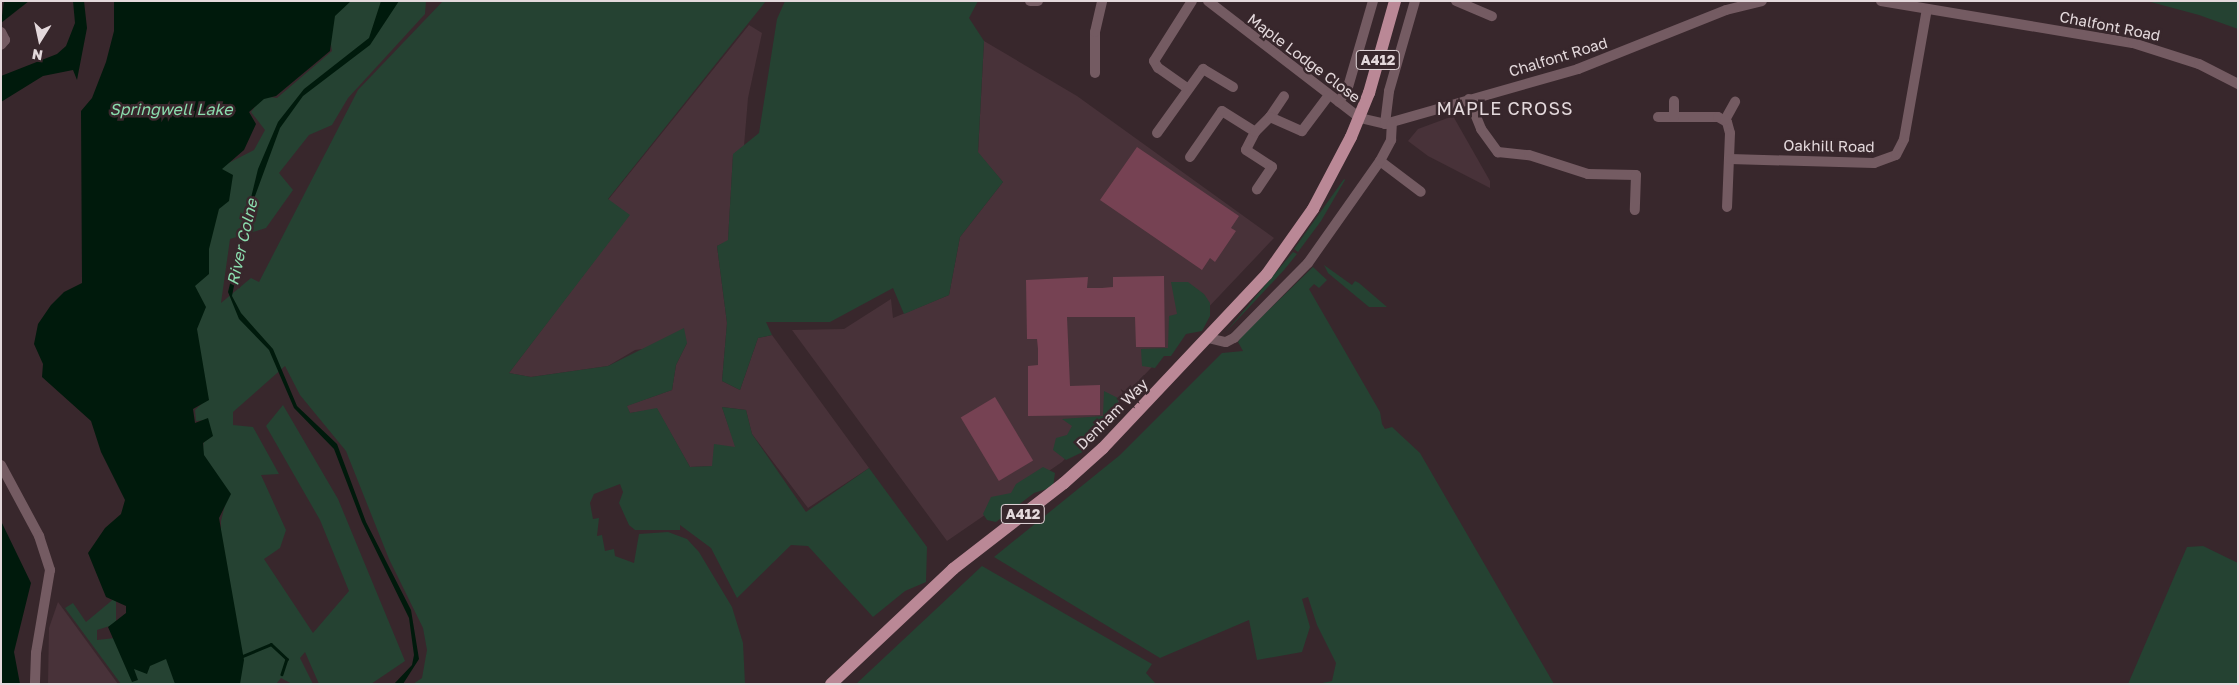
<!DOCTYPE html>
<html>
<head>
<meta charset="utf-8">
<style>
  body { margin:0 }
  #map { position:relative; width:2239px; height:685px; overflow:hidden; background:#38272c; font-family:"Golos Text",sans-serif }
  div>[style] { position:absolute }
  .built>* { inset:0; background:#483239 }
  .green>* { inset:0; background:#254232 }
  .water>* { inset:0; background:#001a0c }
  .stream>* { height:2.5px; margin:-1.25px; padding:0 1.25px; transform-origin:1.25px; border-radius:1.25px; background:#001a0c }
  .building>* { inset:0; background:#764253; transform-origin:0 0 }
  .street>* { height:10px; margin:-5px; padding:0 5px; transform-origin:5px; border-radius:5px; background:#745b62 }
  .primary>* { height:12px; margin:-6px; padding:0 6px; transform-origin:6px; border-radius:6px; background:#ba8896 }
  span { translate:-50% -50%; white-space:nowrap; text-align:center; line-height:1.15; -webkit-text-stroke:5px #38272c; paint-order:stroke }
  .shield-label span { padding:1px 4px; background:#38272c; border:1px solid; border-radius:4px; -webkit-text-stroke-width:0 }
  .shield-label { font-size:14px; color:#e4d9dc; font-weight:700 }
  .street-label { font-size:15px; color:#e4d9dc }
  .water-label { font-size:16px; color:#8bddae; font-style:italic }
  .quarter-label { font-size:18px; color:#e4d9dc; letter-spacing:1px }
  .frame { position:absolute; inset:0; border:2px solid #e4d9dc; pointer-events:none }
  .north { position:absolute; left:15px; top:15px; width:50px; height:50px; -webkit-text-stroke:4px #38272c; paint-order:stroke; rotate:190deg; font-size:14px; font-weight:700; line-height:20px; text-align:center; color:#e4d9dc }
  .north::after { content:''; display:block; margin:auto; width:18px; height:22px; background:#e4d9dc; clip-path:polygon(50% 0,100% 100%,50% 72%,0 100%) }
</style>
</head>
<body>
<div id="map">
  <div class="built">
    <div style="clip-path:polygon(749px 25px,762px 33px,748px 98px,744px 146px,733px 155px,728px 241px,717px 246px,727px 323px,722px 381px,740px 390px,758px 338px,772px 335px,869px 468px,808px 508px,752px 434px,746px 410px,722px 407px,736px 448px,712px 466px,690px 467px,657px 409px,630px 413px,626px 406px,672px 390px,676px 365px,687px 343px,635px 350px,608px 366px,531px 377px,509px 373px,629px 215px,608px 200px)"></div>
    <div style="clip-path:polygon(984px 41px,1077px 96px,1274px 238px,1062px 462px,947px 541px,792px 330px,844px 329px,891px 299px,893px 318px,949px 295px,960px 237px,1003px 182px,978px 153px)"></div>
    <div style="clip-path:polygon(1453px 116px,1490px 181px,1490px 188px,1428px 156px,1408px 141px,1418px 129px)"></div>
    <div style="clip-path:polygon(58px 602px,118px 684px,48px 684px,49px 628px)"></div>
  </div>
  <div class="green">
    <div style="clip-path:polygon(345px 1px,426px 1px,425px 14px,348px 98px,332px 125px,309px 135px,279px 173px,293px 190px,266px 228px,230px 239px,221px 303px,251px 278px,259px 282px,358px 90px,443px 1px,766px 1px,608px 199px,630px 215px,509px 373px,531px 377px,608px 366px,684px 328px,687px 343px,676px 365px,672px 390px,627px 406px,630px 413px,657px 408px,690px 467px,712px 466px,714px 444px,735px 447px,722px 407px,746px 410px,752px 434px,806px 512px,869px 468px,927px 547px,926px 582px,905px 591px,873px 617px,808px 546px,791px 545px,737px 598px,711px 548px,680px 525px,680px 530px,635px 530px,629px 525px,619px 503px,623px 492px,620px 484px,594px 494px,590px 503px,593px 519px,599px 518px,597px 536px,602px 535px,605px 551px,614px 549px,615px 556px,634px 563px,639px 534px,668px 532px,687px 539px,699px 552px,732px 607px,743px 643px,745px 684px,413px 684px,422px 678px,427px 650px,423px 628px,389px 559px,346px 451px,300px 395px,285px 366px,233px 412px,233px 425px,253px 427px,279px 474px,261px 475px,286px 530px,280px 548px,264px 559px,313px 633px,349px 591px,320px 520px,266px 426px,283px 405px,338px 499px,405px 661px,371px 684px,319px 684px,305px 652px,300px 658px,313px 684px,292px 684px,281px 678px,276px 684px,236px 684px,221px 547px,221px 521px,228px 493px,202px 457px,206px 420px,196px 421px,195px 410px,207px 399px,200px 377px,192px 285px,206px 249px,217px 169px,254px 150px,265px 130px,251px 112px,263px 96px,277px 98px,332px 51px,327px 20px)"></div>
    <div style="clip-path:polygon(785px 1px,978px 1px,969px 18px,984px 41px,978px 152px,1003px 182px,960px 237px,949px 295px,904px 314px,893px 288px,830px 322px,766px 322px,772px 335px,758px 338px,740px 390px,722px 381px,727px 323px,717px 246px,728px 240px,733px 154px,759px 133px,777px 19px)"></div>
    <div style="clip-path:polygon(2147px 1px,2238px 1px,2238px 29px,2199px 15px)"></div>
    <div style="clip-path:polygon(1344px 179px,1345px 180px,1321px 221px,1298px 252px,1294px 249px)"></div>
    <div style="clip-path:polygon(1293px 252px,1297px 254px,1284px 270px,1225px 333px)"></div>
    <div style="clip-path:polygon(1324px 265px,1352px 285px,1355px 281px,1359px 283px,1387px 307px,1369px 307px,1328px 273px)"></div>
    <div style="clip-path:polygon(1313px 267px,1327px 280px,1319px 288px,1314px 284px,1309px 289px,1380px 412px,1382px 424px,1385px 429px,1392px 427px,1420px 453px,1554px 684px,1317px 684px,1332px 681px,1336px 663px,1317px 625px,1308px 597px,1302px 599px,1310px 627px,1302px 652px,1257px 660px,1249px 620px,1160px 658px,994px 557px,1120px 455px,1222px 353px,1243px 351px,1238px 342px,1241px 337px)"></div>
    <div style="clip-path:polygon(1171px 282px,1188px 282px,1204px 294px,1210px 303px,1210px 316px,1202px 331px,1186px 334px,1171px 356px,1164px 356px,1155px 368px,1142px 366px,1141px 349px,1168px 348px,1169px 316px,1177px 314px)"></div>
    <div style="clip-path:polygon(1104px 391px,1118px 398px,1119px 413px,1112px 422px,1098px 429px,1087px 450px,1066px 460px,1053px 450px,1056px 438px,1067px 435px,1072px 426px,1062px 419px,1103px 416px)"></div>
    <div style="clip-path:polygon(1043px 467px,1055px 473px,1053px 487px,1034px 493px,996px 522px,987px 520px,983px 514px,991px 497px,1011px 493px,1016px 484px)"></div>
    <div style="clip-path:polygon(2203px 546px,2238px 563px,2238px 684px,2128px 684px,2187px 547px)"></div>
    <div style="clip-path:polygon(982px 566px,1152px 664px,1146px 673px,1156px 684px,856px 684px)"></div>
    <div style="clip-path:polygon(116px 597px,116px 624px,97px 630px,97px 640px,115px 638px,167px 656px,195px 684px,121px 684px,65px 608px,73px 603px,86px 622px)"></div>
  </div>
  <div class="water">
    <div style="clip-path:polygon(4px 1px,29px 1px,1px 23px)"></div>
    <div style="clip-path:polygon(73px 1px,84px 1px,87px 28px,77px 80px,73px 70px,43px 76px,1px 102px,1px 76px,57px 54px,66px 46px,75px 23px)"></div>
    <div style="clip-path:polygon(114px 1px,351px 1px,335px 16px,330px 51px,276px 96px,264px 99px,249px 112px,256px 124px,244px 150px,222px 169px,233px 175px,229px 201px,219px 209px,209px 249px,209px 274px,195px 286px,206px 307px,197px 329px,209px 400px,193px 409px,195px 423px,208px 418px,213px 436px,203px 443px,204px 455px,231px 494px,219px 518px,244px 660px,240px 684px,175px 684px,166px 659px,150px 666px,147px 674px,134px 669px,138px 680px,132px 682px,108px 627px,126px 613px,126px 606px,106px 597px,88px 553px,105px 528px,121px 514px,125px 500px,101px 452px,91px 421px,42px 377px,43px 364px,34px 344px,38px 324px,51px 305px,64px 292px,82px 283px,81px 111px,92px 98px,106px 62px,114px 31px)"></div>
    <div style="clip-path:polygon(381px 1px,399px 1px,370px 45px,303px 96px,280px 128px,248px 215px,232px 296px,241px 313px,273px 349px,297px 406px,337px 444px,366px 522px,411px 610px,419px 659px,403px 684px,394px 684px,412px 665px,414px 655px,409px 618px,362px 522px,334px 449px,294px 408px,269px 350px,239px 319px,228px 292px,258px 169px,278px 122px,304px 89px,369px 38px)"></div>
    <div style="clip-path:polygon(1px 521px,31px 583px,14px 652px,20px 684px,1px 684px)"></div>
  </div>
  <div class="stream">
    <div style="left:243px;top:656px;width:30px;rotate:-23deg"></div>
    <div style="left:271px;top:644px;width:22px;rotate:43deg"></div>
    <div style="left:287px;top:659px;width:16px;rotate:108deg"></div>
  </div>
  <div class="building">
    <div style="clip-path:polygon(1137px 147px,1239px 216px,1231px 228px,1236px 231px,1215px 262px,1210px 258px,1202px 270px,1100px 200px)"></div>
    <div style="clip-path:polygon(1164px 276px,1165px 347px,1136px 347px,1135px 317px,1067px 317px,1070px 386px,1100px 385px,1100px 415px,1028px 416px,1028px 366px,1038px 365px,1038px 349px,1037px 339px,1027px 339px,1026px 280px,1088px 277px,1087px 288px,1102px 288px,1113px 287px,1113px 277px)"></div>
    <div style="left:995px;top:397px;width:74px;height:40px;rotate:59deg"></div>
  </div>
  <div class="street">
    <div style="left:1030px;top:1px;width:8px"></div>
    <div style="left:1208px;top:1px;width:192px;rotate:37.6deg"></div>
    <div style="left:1360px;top:118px;width:26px;rotate:13deg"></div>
    <div style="left:1385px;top:124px;width:201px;rotate:-15.9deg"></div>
    <div style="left:1578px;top:69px;width:159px;rotate:-21.7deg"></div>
    <div style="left:1726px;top:10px;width:37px;rotate:-14deg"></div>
    <div style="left:1456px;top:1px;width:39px;rotate:23deg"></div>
    <div style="left:1881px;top:1px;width:255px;rotate:9.5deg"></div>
    <div style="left:2133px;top:43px;width:69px;rotate:17.7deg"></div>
    <div style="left:2199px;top:64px;width:44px;rotate:27.1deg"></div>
    <div style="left:1px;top:32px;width:9px;rotate:63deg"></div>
    <div style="left:5px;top:40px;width:6px;rotate:129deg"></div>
    <div style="left:1095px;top:73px;width:41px;rotate:-90deg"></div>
    <div style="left:1095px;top:32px;width:32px;rotate:-77deg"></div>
    <div style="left:1187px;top:88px;width:35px;rotate:-145deg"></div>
    <div style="left:1158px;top:68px;width:8px;rotate:-120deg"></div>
    <div style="left:1154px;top:61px;width:71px;rotate:-57.7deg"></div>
    <div style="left:1469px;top:99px;width:32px;rotate:68deg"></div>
    <div style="left:1481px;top:129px;width:29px;rotate:54deg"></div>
    <div style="left:1498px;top:152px;width:31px;rotate:6deg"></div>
    <div style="left:1529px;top:155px;width:62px;rotate:17.9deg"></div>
    <div style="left:1588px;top:174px;width:48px;rotate:1.2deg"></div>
    <div style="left:1636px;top:175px;width:35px;rotate:92deg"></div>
    <div style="left:1339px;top:102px;width:17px;rotate:-59deg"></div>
    <div style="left:1348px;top:87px;width:90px;rotate:-73.8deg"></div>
    <div style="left:1270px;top:117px;width:25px;rotate:-56deg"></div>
    <div style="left:1658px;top:117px;width:60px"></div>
    <div style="left:1718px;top:117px;width:10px;rotate:29deg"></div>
    <div style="left:1727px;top:122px;width:11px;rotate:75deg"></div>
    <div style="left:1730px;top:133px;width:74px;rotate:92.3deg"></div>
    <div style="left:1674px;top:117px;width:16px;rotate:-90deg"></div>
    <div style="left:1725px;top:120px;width:21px;rotate:-61deg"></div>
    <div style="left:1385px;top:124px;width:33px;rotate:-83deg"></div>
    <div style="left:1389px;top:91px;width:94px;rotate:-73.9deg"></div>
    <div style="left:1255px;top:132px;width:20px;rotate:117deg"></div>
    <div style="left:1246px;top:150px;width:31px;rotate:33deg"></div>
    <div style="left:1272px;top:167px;width:27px;rotate:124deg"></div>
    <div style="left:1157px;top:133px;width:79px;rotate:-54.3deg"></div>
    <div style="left:1203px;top:69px;width:35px;rotate:31deg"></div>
    <div style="left:1190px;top:157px;width:56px;rotate:-55.2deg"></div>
    <div style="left:1222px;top:111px;width:39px;rotate:32deg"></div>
    <div style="left:1255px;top:132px;width:21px;rotate:-45deg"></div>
    <div style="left:1270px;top:117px;width:35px;rotate:24deg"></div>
    <div style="left:1302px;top:131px;width:45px;rotate:-53.1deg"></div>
    <div style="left:1730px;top:159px;width:144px;rotate:1.6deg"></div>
    <div style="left:1874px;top:163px;width:23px;rotate:-20deg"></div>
    <div style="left:1896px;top:155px;width:18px;rotate:-63deg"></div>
    <div style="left:1904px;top:139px;width:132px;rotate:-80deg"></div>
    <div style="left:1380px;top:161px;width:51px;rotate:37.1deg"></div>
    <div style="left:1208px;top:338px;width:18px;rotate:13deg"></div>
    <div style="left:1226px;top:342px;width:9px;rotate:-27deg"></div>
    <div style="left:1234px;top:338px;width:105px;rotate:-45.4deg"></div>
    <div style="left:1308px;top:263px;width:125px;rotate:-54.8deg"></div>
    <div style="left:1380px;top:161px;width:24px;rotate:-62deg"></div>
    <div style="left:1391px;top:140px;width:17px;rotate:-87deg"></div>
    <div style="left:1px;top:465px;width:81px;rotate:61.8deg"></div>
    <div style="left:39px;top:536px;width:36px;rotate:72deg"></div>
    <div style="left:50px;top:570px;width:84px;rotate:99.6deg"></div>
    <div style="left:36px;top:653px;width:31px;rotate:92deg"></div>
  </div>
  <div class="primary">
    <div style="left:831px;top:684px;width:168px;rotate:-43.3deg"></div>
    <div style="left:953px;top:569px;width:140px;rotate:-37.8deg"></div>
    <div style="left:1064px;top:483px;width:52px;rotate:-41.9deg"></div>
    <div style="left:1103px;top:448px;width:239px;rotate:-46.7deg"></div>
    <div style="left:1267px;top:274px;width:80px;rotate:-54.7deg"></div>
    <div style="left:1313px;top:209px;width:81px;rotate:-62.2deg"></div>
    <div style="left:1351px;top:137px;width:48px;rotate:-67.8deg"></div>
    <div style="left:1369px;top:93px;width:96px;rotate:-74.2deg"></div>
  </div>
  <div class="shield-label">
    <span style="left:1378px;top:60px">A412</span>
    <span style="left:1023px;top:514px">A412</span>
  </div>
  <div class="street-label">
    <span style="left:2110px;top:26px;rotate:11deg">Chalfont Road</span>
    <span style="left:1558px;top:57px;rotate:-17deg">Chalfont Road</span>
    <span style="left:1304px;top:58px;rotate:37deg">Maple Lodge Close</span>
    <span style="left:1829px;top:146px;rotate:1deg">Oakhill Road</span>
    <span style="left:1112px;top:414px;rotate:-45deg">Denham Way</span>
  </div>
  <div class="water-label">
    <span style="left:171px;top:109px">Springwell Lake</span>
    <span style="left:242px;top:242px;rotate:-77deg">River Colne</span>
  </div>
  <div class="quarter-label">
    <span style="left:1505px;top:108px">MAPLE CROSS</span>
  </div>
  <div class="frame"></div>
  <div class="north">N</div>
</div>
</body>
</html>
